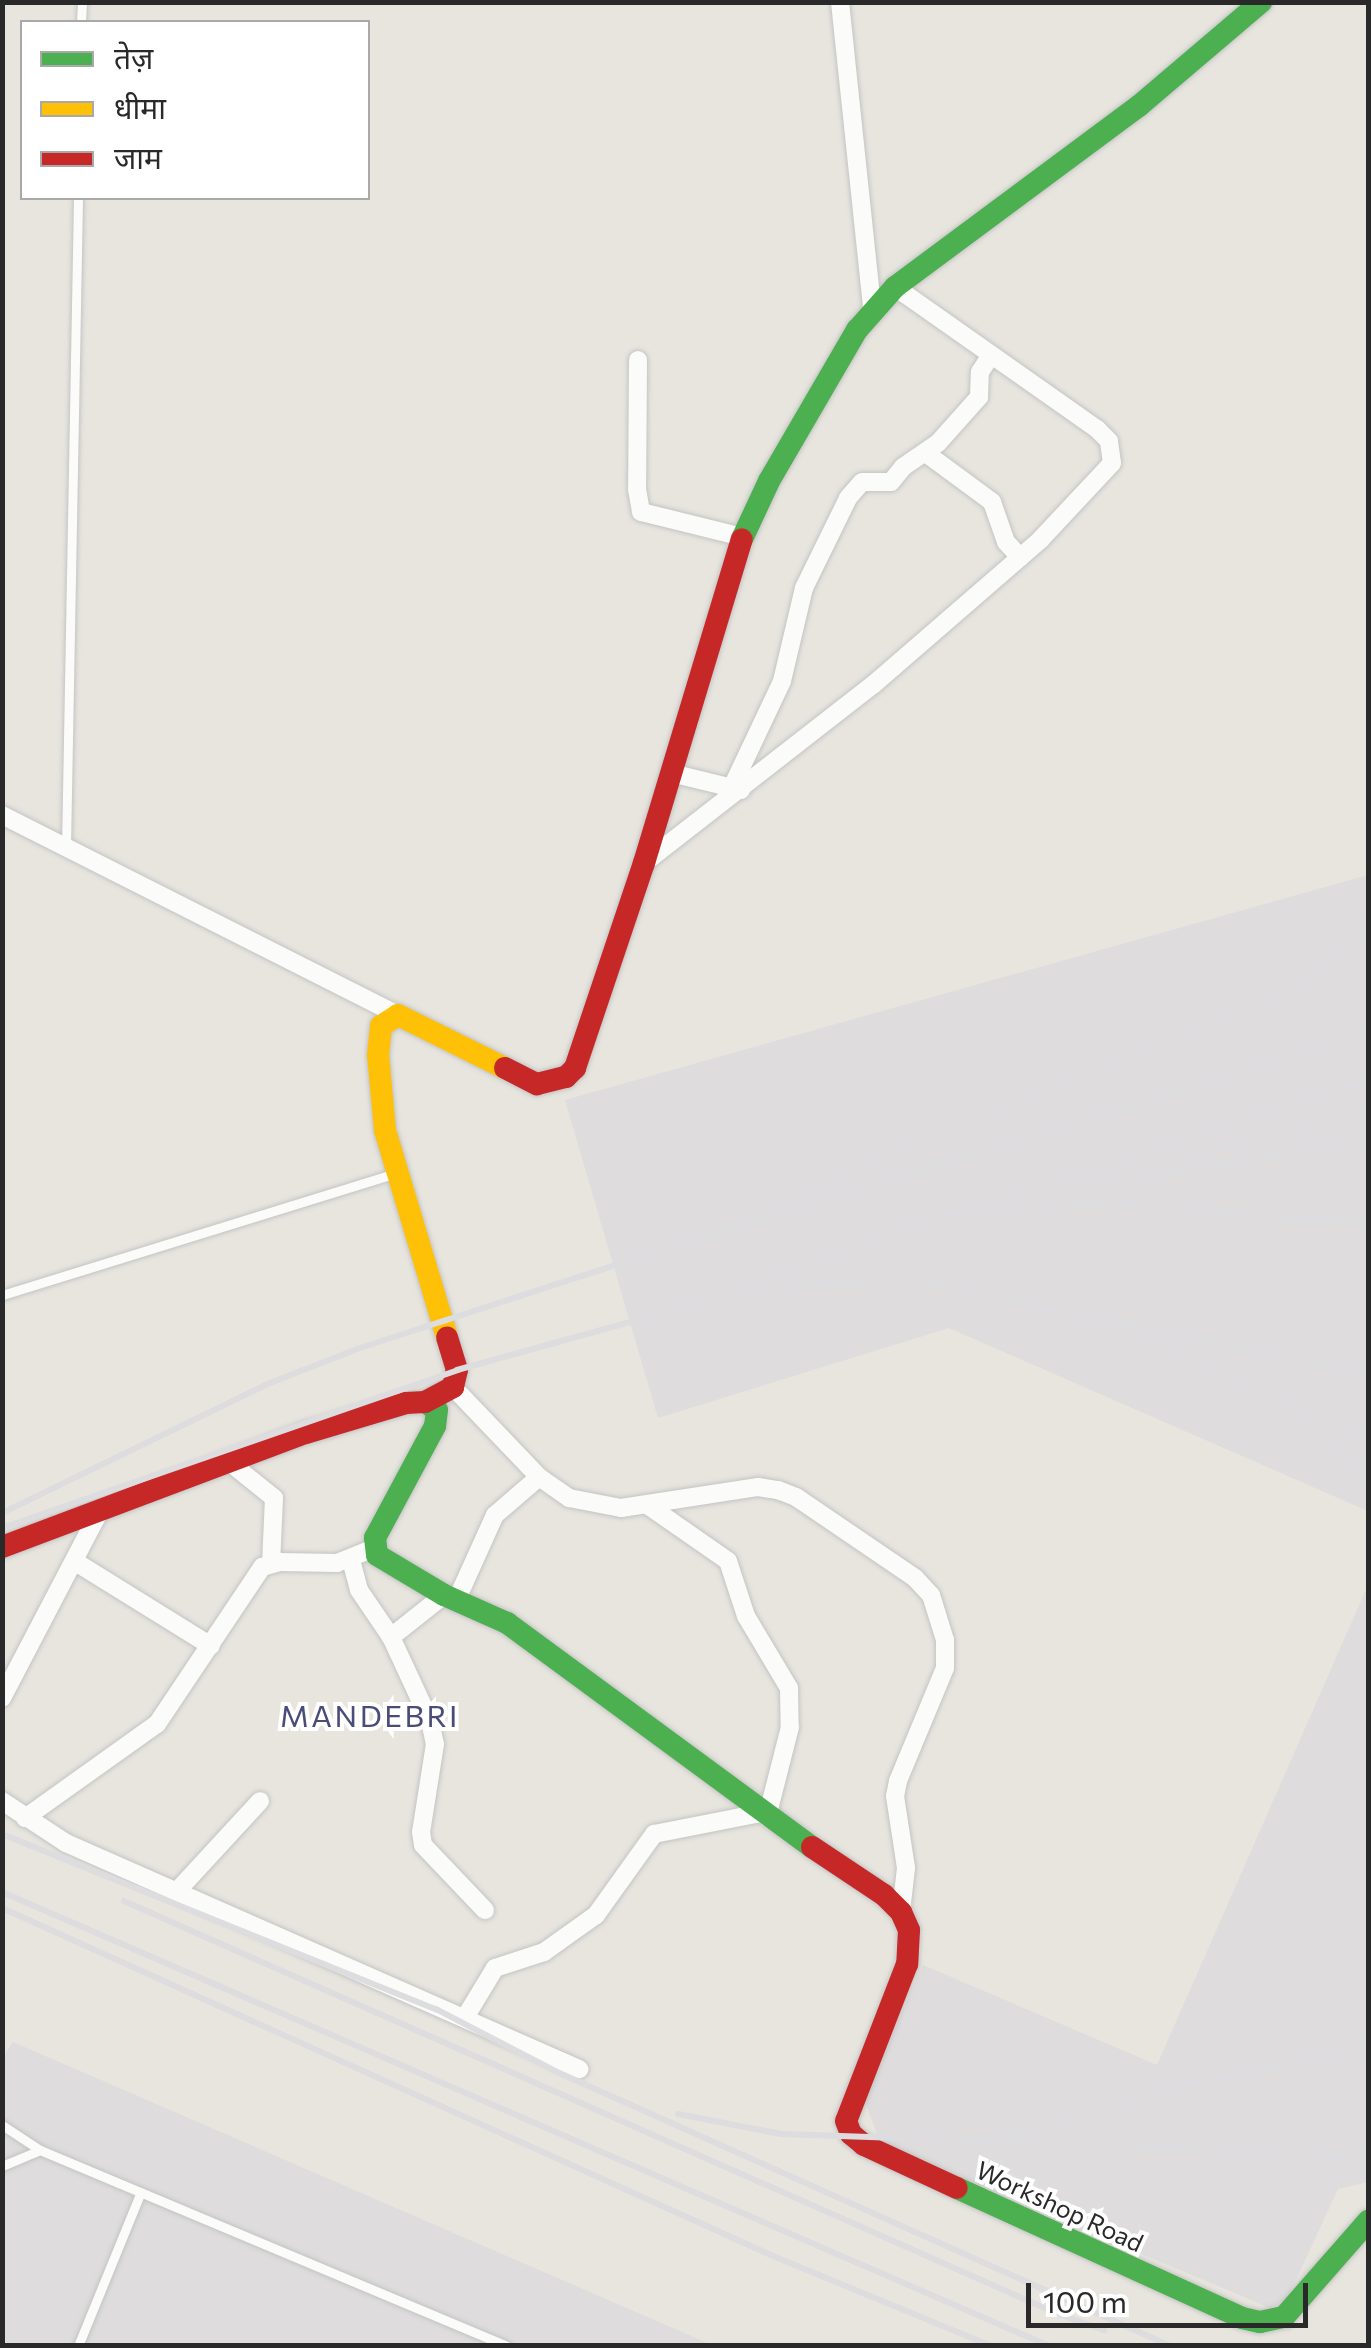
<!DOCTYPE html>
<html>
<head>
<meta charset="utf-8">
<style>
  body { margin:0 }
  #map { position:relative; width:1371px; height:2348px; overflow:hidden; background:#e7e5de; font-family:Commissioner,"Noto Sans Devanagari",sans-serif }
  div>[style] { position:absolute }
  .industrial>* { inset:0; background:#dedcdd }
  .roads { filter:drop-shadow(0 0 2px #c4c4c4) drop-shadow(0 0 2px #c4c4c4) }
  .lane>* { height:9px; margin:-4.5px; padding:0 4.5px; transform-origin:4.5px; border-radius:4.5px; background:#fbfbfa }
  .street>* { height:18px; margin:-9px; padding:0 9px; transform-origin:9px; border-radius:9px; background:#fbfbfa }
  .fast>* { height:22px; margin:-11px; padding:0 11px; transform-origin:11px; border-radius:11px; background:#4caf50 }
  .slow>* { height:22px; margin:-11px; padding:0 11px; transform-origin:11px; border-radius:11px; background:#ffc107 }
  .jam>* { height:22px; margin:-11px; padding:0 11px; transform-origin:11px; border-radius:11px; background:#c62828 }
  .rail>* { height:6px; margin:-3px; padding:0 3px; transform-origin:3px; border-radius:3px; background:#dddcde }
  span { translate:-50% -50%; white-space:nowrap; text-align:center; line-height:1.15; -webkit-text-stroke:8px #fff; paint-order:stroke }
  .street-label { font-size:25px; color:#292929 }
  .quarter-label { font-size:30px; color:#494c79; letter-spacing:2.5px }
  .frame { position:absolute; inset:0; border:5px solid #292929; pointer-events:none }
  .legend { position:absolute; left:20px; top:20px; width:350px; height:180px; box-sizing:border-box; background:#fff; border:2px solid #a9a9a9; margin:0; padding:12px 18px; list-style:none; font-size:30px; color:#292929 }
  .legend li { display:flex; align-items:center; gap:20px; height:50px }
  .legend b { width:50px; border:2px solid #a9a9a9 }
  .scale { position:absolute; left:1026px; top:2283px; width:282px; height:45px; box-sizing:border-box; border:5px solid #292929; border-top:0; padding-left:12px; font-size:30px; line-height:35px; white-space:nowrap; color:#292929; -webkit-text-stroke:8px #fff; paint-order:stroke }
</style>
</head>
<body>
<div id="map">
  <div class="industrial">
    <div style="clip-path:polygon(1368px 875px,1368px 1511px,949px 1328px,658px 1418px,565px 1100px)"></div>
    <div style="clip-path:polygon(1368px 1585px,1368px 2182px,1338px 2189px,1288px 2297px,1270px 2308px,881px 2144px,864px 2099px,923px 1965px,1157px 2065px)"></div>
    <div style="clip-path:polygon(13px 2042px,712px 2345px,3px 2345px,2px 2058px)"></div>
  </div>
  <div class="roads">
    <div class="lane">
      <div style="left:81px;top:22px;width:20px;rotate:-87deg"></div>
      <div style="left:66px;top:847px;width:649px;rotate:-88.94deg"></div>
      <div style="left:2px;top:1295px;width:412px;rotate:-17.2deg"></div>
      <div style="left:2px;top:2125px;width:45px;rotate:33.3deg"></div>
      <div style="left:40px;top:2150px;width:506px;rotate:22.77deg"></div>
      <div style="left:2px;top:2166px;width:41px;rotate:-22.8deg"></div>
      <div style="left:78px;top:2346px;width:166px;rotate:-67.8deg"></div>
    </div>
    <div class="street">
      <div style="left:840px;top:2px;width:309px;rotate:84deg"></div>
      <div style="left:638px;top:360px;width:129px;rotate:90.4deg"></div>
      <div style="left:637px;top:489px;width:23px;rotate:80deg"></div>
      <div style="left:641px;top:512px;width:105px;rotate:13.8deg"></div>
      <div style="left:927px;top:454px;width:81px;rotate:36.4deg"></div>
      <div style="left:992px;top:502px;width:42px;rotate:70.7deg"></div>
      <div style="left:1006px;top:542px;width:21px;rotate:47deg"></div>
      <div style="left:671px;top:773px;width:72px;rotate:13.7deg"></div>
      <div style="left:732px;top:787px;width:117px;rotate:-64.7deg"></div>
      <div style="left:782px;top:681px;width:96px;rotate:-76.7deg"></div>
      <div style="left:804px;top:588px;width:100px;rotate:-63.9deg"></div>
      <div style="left:848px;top:498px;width:21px;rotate:-49deg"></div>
      <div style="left:862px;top:482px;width:29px"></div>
      <div style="left:891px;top:482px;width:19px;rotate:-51deg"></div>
      <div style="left:903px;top:467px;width:42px;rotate:-34.4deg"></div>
      <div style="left:938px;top:443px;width:62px;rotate:-48.3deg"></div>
      <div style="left:979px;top:397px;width:25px;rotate:-88deg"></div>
      <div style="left:980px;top:372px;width:20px;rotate:-57deg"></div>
      <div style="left:2px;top:815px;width:444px;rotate:26.8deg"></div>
      <div style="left:644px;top:863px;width:291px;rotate:-37.9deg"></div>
      <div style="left:874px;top:684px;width:220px;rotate:-40.9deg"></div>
      <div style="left:1040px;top:540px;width:105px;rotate:-46.9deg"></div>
      <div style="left:1112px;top:463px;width:22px;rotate:-98deg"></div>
      <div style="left:1109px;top:441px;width:17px;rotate:-135deg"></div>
      <div style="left:1097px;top:429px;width:247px;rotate:-144.9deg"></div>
      <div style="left:453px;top:1387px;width:124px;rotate:46.3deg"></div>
      <div style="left:539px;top:1477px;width:37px;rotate:35deg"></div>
      <div style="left:569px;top:1498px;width:53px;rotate:10.9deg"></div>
      <div style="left:621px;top:1508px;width:139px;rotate:-8.7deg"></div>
      <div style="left:758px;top:1487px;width:20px;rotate:9deg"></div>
      <div style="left:778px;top:1490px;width:19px;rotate:21deg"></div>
      <div style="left:796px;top:1497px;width:144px;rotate:34.2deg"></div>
      <div style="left:915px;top:1578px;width:23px;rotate:47deg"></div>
      <div style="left:931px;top:1595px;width:47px;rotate:72.7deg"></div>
      <div style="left:945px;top:1640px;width:28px;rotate:90deg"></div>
      <div style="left:945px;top:1668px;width:122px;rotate:112.6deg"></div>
      <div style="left:898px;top:1781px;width:15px;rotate:101deg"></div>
      <div style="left:895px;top:1796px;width:73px;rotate:81.3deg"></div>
      <div style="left:906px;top:1868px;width:44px;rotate:96.5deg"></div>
      <div style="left:228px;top:1461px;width:59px;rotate:38.8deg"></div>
      <div style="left:274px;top:1498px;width:65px;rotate:92.6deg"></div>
      <div style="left:649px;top:1506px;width:96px;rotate:34.8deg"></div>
      <div style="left:728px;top:1561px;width:58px;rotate:71.9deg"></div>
      <div style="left:746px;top:1616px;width:84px;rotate:59.2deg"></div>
      <div style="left:789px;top:1688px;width:39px;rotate:89deg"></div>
      <div style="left:790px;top:1727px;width:93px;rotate:104.3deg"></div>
      <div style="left:351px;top:1560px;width:31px;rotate:75deg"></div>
      <div style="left:359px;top:1590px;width:57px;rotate:55.8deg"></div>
      <div style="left:391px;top:1637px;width:93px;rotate:65.1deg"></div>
      <div style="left:430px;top:1721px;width:24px;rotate:78deg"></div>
      <div style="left:435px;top:1744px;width:89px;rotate:99deg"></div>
      <div style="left:421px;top:1832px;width:13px;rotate:81deg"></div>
      <div style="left:423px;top:1845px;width:90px;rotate:46.4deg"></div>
      <div style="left:74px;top:1561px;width:161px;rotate:31.8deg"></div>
      <div style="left:457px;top:1599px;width:92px;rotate:-65.7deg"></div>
      <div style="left:495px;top:1515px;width:58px;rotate:-40.8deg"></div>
      <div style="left:391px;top:1637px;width:68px;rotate:-38.4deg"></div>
      <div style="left:2px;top:1698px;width:208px;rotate:-62.4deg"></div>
      <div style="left:2px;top:1801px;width:77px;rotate:33.3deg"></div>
      <div style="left:66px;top:1843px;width:561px;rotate:23.78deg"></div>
      <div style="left:25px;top:1818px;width:162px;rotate:-35.5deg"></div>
      <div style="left:157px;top:1724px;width:189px;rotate:-56.2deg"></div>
      <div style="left:262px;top:1567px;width:19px;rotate:-16deg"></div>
      <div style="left:280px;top:1562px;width:57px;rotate:1deg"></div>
      <div style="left:337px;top:1563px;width:40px;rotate:-22deg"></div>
      <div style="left:178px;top:1890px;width:121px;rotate:-47.3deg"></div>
      <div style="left:466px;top:2016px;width:56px;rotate:-58.9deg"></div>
      <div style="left:495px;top:1968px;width:52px;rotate:-18.1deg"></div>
      <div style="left:544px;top:1952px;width:64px;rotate:-35.4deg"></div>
      <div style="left:596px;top:1915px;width:100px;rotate:-54.4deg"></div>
      <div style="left:654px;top:1834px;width:109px;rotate:-11.1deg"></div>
    </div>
    <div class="fast">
      <div style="left:742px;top:539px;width:64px;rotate:-65deg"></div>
      <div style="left:769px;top:481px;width:175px;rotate:-59.8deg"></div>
      <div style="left:857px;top:330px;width:57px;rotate:-48.5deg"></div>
      <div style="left:895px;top:287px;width:305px;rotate:-36.6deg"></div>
      <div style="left:1140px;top:105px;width:159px;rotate:-40.4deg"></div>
      <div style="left:425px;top:1402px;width:14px;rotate:34deg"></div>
      <div style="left:437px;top:1410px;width:16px;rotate:97deg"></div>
      <div style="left:435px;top:1426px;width:127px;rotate:118.2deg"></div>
      <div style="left:375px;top:1538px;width:17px;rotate:83deg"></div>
      <div style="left:377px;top:1555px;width:78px;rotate:30.8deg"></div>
      <div style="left:444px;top:1595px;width:69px;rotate:24deg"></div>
      <div style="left:507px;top:1623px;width:378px;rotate:36.3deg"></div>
      <div style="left:957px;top:2188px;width:313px;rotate:24.5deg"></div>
      <div style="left:1242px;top:2318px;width:18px;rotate:13deg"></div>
      <div style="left:1260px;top:2322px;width:25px;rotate:-12deg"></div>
      <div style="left:1284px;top:2317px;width:128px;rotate:-48.8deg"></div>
    </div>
    <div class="slow">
      <div style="left:447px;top:1337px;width:216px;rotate:-106.7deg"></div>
      <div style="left:385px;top:1130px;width:75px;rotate:-95.3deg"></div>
      <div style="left:378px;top:1055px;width:29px;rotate:-84deg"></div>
      <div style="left:381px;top:1026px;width:20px;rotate:-33deg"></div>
      <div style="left:398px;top:1015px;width:119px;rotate:26.4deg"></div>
    </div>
    <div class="jam">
      <div style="left:505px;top:1068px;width:36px;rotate:27deg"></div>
      <div style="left:537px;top:1084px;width:30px;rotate:-14deg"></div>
      <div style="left:566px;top:1077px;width:13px;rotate:-45deg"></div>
      <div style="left:575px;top:1068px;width:216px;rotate:-71.4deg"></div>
      <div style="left:644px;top:863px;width:338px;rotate:-73.2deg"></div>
      <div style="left:2px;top:1547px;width:325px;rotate:-20.6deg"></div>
      <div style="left:306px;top:1433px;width:104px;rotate:-16.7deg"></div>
      <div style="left:406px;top:1403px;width:19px;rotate:-3deg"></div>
      <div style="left:425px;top:1402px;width:32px;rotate:-28deg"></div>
      <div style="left:453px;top:1387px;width:17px;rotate:-77deg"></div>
      <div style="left:457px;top:1370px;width:34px;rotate:-107deg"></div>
      <div style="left:812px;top:1847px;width:87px;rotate:33.7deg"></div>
      <div style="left:884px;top:1895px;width:24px;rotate:45deg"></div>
      <div style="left:901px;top:1912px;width:20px;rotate:66deg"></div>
      <div style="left:909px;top:1930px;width:34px;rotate:93deg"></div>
      <div style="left:907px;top:1964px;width:168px;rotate:111.2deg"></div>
      <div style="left:846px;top:2121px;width:14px;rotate:69deg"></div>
      <div style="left:851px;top:2134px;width:17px;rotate:40deg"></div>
      <div style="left:864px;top:2145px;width:102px;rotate:24.8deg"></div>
    </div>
  </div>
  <div class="rail">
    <div style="left:1176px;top:1160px;width:198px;rotate:-14deg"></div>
    <div style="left:1088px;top:1179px;width:135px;rotate:-5.5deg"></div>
    <div style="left:1222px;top:1166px;width:150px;rotate:-12.7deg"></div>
    <div style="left:774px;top:1205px;width:168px;rotate:-23.8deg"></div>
    <div style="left:928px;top:1137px;width:367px;rotate:-21.9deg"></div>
    <div style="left:1269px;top:1000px;width:51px;rotate:-28.1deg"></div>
    <div style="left:1314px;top:976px;width:73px;rotate:-42.2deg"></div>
    <div style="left:990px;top:1211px;width:116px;rotate:-4.9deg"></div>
    <div style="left:1106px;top:1201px;width:184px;rotate:5.6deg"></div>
    <div style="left:1289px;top:1219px;width:79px;rotate:0.7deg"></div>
    <div style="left:763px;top:1291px;width:42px;rotate:-9.7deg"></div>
    <div style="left:804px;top:1284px;width:115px;rotate:-2deg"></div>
    <div style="left:919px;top:1280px;width:89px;rotate:10.3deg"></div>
    <div style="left:1007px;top:1296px;width:73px;rotate:15.9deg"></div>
    <div style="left:1077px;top:1316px;width:296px;rotate:10.7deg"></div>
    <div style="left:1140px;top:1337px;width:250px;rotate:24.1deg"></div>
    <div style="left:1285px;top:1411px;width:106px;rotate:38.5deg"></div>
    <div style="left:2px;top:1513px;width:298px;rotate:-25.9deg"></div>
    <div style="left:270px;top:1383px;width:93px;rotate:-21.3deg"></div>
    <div style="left:357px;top:1349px;width:336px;rotate:-18deg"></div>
    <div style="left:677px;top:1245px;width:723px;rotate:-17.13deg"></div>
    <div style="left:2px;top:1528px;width:482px;rotate:-19.1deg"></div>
    <div style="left:457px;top:1370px;width:266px;rotate:-15.5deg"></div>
    <div style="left:713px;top:1299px;width:221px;rotate:-20.2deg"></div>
    <div style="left:920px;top:1223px;width:471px;rotate:-17.8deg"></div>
    <div style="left:2px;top:1834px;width:468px;rotate:22deg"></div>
    <div style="left:436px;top:2009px;width:134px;rotate:27.5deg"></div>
    <div style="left:555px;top:2071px;width:674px;rotate:24.09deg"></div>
    <div style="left:2px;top:1892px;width:1141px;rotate:23.44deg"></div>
    <div style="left:124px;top:1901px;width:1021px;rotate:23.85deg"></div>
    <div style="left:1058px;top:2314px;width:49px;rotate:19.2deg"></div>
    <div style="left:2px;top:1908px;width:846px;rotate:24.29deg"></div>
    <div style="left:773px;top:2256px;width:236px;rotate:22.4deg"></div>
    <div style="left:678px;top:2114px;width:105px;rotate:11deg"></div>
    <div style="left:781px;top:2134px;width:529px;rotate:1.95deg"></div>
    <div style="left:1310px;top:2152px;width:59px;rotate:10.7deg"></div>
    <div style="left:999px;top:2133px;width:49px;rotate:-7deg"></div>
    <div style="left:1048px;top:2127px;width:118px;rotate:-17.8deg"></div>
    <div style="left:1160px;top:2091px;width:213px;rotate:-12.5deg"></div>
  </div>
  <div class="street-label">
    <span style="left:1060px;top:2206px;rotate:25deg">Workshop Road</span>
  </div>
  <div class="quarter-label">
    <span style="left:370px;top:1715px">MANDEBRI</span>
  </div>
  <div class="frame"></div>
  <ul class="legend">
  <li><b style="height:12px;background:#4caf50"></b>तेज़</li>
  <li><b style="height:12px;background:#ffc107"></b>धीमा</li>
  <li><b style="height:12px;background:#c62828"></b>जाम</li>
  </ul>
  <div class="scale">100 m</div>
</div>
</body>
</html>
